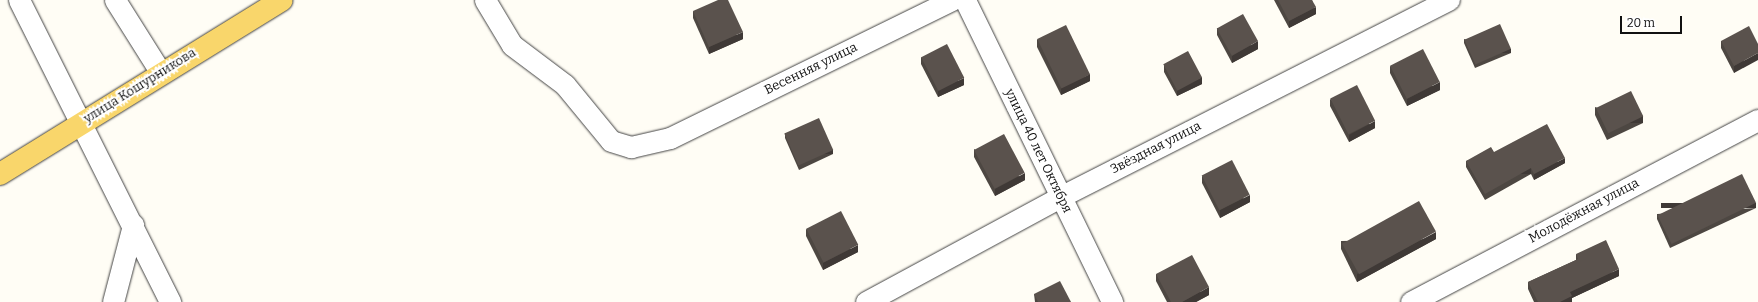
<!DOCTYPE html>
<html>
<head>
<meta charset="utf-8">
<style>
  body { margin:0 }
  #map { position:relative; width:1758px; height:302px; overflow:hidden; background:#fffdf5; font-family:Bitter,serif }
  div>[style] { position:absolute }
  .roads { filter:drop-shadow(0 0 1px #444) drop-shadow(0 0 1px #444) }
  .minor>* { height:21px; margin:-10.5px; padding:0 10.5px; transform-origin:10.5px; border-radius:10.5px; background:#fff }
  .major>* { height:22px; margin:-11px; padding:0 11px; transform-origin:11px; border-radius:11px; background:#f9d66b }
  .wall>* { inset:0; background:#4d4742 }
  .shaded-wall>* { inset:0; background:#3f3936; transform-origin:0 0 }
  .building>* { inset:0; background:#5a524d; transform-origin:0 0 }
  span { translate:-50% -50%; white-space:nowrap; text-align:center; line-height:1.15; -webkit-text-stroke:4px #fff; paint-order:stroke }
  .street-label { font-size:13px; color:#111 }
  .scale { position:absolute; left:1620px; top:16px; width:62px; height:18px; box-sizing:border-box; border:2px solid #111; border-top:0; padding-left:5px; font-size:12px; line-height:14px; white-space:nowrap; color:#111; -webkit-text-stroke:3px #fff; paint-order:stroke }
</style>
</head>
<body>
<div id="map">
  <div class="roads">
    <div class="minor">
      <div style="left:19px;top:0;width:338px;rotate:63.4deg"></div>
      <div style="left:115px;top:0;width:86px;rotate:57.8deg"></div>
      <div style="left:485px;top:0;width:52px;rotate:59deg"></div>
      <div style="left:512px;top:45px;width:66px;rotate:37deg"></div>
      <div style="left:565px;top:85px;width:72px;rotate:50.6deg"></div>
      <div style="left:611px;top:141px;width:21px;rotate:17deg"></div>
      <div style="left:631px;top:147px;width:40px;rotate:-13deg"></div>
      <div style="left:670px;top:138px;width:314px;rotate:-26.1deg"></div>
      <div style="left:965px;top:0;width:336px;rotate:64deg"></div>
      <div style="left:113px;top:302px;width:80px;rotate:-75.4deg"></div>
      <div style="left:866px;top:302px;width:221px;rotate:-28.4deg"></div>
      <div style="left:1060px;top:197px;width:436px;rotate:-26.9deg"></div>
      <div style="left:1411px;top:302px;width:392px;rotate:-27.7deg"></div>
    </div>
    <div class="major">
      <div style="left:0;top:174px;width:331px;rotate:-31.7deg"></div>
    </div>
  </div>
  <div class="wall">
    <div style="clip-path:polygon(1274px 0,1312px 0,1316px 14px,1289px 28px)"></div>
    <div style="clip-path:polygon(693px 11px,743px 39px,709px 54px,693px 18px)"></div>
    <div style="clip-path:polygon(1217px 28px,1258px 49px,1232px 63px,1217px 35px)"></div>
    <div style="clip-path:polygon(1037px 39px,1090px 81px,1061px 95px,1037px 47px)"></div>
    <div style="clip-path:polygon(1464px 39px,1511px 53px,1475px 68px,1464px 43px)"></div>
    <div style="clip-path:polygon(1721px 41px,1758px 44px,1734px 73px,1721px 48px)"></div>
    <div style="clip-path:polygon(921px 57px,964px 85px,938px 97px,921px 64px)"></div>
    <div style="clip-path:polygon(1164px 65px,1202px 84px,1177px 96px,1164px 72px)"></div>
    <div style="clip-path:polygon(1390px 66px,1440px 90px,1407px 106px,1390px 73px)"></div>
    <div style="clip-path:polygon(1330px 99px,1375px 128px,1349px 142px,1330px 106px)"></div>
    <div style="clip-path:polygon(1595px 107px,1643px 123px,1607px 140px,1595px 115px)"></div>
    <div style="clip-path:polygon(785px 134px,833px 154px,799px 170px,785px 138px)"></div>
    <div style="clip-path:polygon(974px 149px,1025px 180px,995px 196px,974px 157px)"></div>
    <div style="clip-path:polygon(1494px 152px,1565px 163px,1534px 180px,1531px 174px,1485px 200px,1466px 167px,1466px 161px)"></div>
    <div style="clip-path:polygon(1202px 176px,1250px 202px,1220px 218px,1202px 183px)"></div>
    <div style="clip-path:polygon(1756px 208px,1670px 248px,1657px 219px,1657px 214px)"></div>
    <div style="clip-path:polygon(806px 229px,858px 252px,823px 270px,806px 236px)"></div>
    <div style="clip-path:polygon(1436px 239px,1357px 282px,1341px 249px,1341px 241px)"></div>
    <div style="clip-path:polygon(1576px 254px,1619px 276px,1572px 298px,1572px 302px,1534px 302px,1528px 289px,1528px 282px,1576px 260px)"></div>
    <div style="clip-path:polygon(1156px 274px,1209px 295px,1196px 302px,1167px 302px,1156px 281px)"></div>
    <div style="clip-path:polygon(1034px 294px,1071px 302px,1035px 302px)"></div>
  </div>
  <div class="shaded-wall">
    <div style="clip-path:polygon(1316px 7px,1316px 14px,1289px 28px,1289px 21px)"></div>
    <div style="clip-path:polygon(743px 32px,743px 39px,709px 54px,709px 47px)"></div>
    <div style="clip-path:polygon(1258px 41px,1258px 49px,1232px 63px,1232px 56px)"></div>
    <div style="left:1511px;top:49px;width:4px;height:39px;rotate:90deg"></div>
    <div style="clip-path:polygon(1758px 53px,1758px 60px,1734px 73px,1734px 66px)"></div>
    <div style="clip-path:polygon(1090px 74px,1090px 81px,1061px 95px,1061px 88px)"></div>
    <div style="clip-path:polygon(1202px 77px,1202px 84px,1177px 96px,1177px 89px)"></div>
    <div style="clip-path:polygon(964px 78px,964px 85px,938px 97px,938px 90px)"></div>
    <div style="clip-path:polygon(1440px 82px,1440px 90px,1407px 106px,1407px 99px)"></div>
    <div style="left:1643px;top:116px;width:7px;height:40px;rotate:90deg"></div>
    <div style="clip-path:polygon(1375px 121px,1375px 128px,1349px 142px,1349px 135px)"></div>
    <div style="left:833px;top:150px;width:4px;height:38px;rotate:90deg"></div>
    <div style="clip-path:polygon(1565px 158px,1565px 163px,1534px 180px,1534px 174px)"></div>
    <div style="left:1531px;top:168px;width:6px;height:53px;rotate:90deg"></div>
    <div style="clip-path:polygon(1025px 173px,1025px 180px,995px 196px,995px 189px)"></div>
    <div style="clip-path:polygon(1250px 195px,1250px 202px,1220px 218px,1220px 210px)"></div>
    <div style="left:1756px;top:203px;width:5px;height:95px;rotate:90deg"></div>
    <div style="clip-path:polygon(1436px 232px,1436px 239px,1357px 282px,1357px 274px)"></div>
    <div style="clip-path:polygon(858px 245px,858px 252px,823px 270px,823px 263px)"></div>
    <div style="clip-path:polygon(1619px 269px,1619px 276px,1572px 298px,1572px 302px,1560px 302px,1570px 292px)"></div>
    <div style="clip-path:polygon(1209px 287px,1209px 295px,1196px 302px,1182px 302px)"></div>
  </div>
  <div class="building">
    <div style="clip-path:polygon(718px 0,728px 0,743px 32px,709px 47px,693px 11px)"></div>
    <div style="clip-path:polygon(1278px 0,1312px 0,1316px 7px,1289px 21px)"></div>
    <div style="left:1243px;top:14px;width:31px;height:30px;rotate:61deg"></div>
    <div style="left:1500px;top:24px;width:27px;height:39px;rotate:66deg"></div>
    <div style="left:1066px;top:25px;width:55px;height:32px;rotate:64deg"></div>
    <div style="clip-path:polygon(1749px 26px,1758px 44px,1758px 53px,1734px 66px,1721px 41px)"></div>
    <div style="left:947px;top:44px;width:38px;height:29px;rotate:63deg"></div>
    <div style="left:1423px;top:49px;width:37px;height:37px;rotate:63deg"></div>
    <div style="left:1188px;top:51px;width:30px;height:28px;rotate:62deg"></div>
    <div style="left:1357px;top:85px;width:40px;height:30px;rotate:63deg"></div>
    <div style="left:1631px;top:91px;width:28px;height:39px;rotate:64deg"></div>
    <div style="left:819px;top:118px;width:35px;height:38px;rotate:66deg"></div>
    <div style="clip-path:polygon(1547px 124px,1565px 158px,1534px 174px,1531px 168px,1485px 194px,1466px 161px,1491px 147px,1494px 152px)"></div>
    <div style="left:1004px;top:134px;width:44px;height:34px;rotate:62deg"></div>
    <div style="left:1232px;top:160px;width:39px;height:34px;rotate:63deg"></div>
    <div style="left:1742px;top:174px;width:32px;height:94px;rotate:64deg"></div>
    <div style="left:1419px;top:201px;width:35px;height:88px;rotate:61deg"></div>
    <div style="left:841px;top:211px;width:38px;height:39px;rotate:63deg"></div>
    <div style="clip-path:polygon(1606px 240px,1619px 269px,1570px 292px,1572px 296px,1560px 302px,1538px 302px,1528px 282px,1578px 259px,1576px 254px)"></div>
    <div style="clip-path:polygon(1192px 255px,1209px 287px,1182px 302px,1171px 302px,1156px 274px)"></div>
    <div style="clip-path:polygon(1060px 281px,1071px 302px,1038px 302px,1034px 294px)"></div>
  </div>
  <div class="street-label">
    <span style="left:811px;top:69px;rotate:-26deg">Весенняя улица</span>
    <span style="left:140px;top:86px;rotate:-32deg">улица Кошурникова</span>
    <span style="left:1156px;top:148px;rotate:-27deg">Звёздная улица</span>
    <span style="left:1038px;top:151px;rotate:64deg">улица 40 лет Октября</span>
    <span style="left:1584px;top:211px;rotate:-28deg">Молодёжная улица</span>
  </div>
  <div class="scale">20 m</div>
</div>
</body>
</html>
